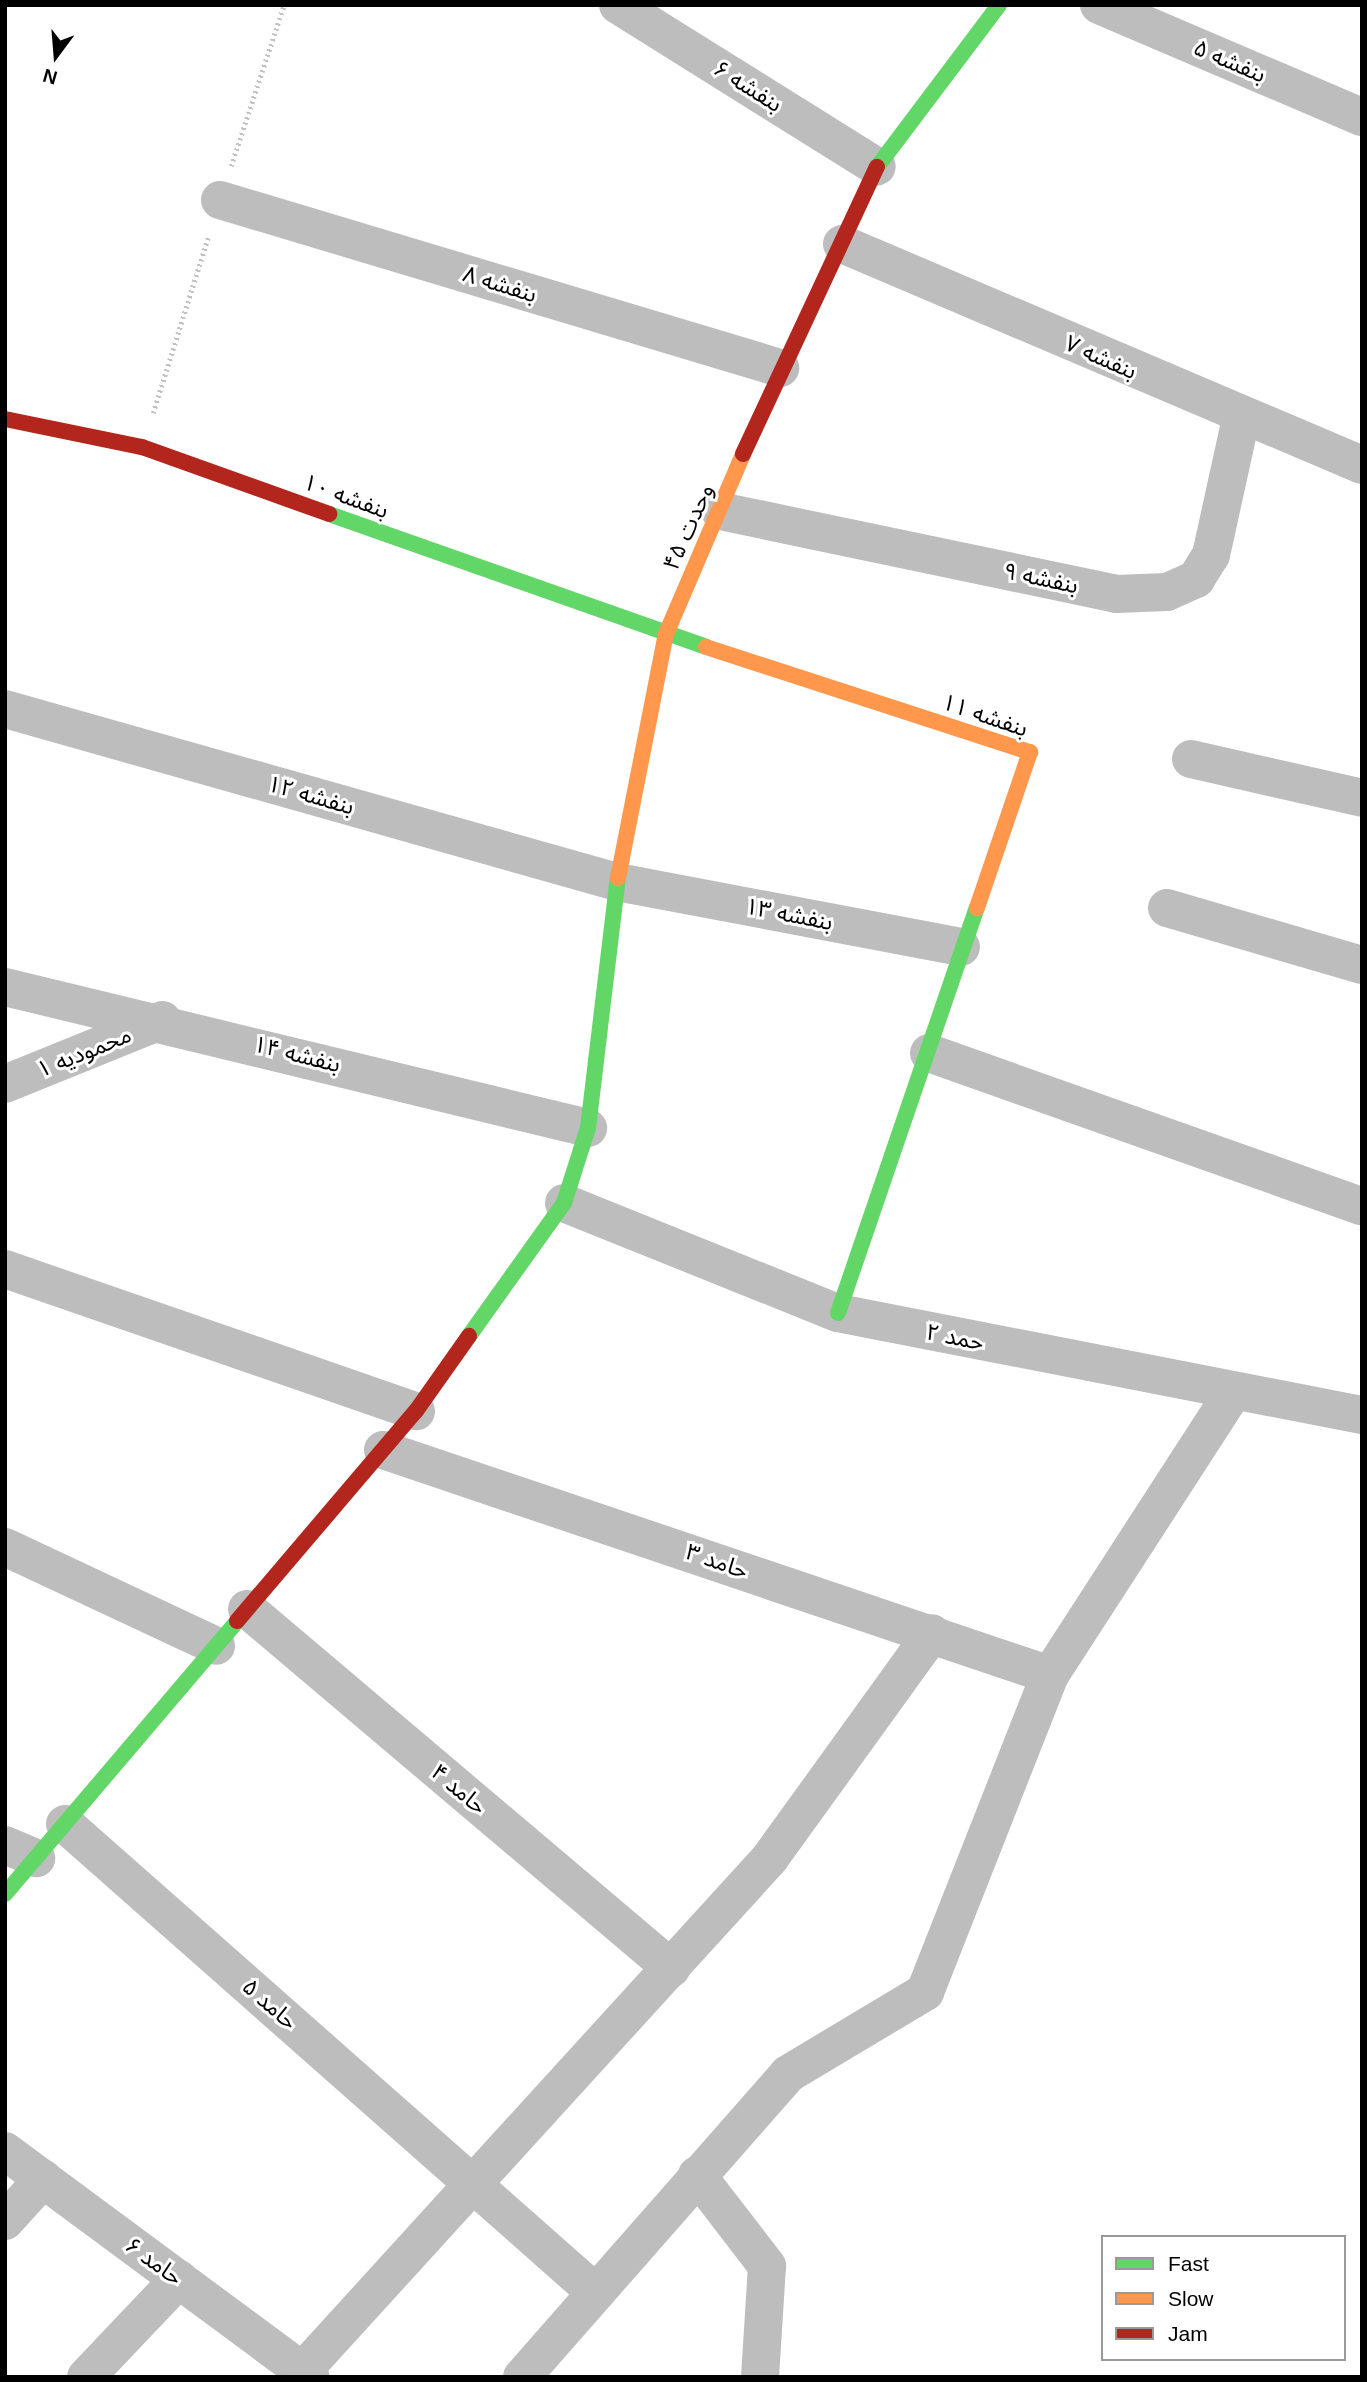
<!DOCTYPE html>
<html>
<head>
<meta charset="utf-8">
<style>
  body { margin:0 }
  #map { position:relative; width:1367px; height:2382px; overflow:hidden; background:#fff; font-family:Helvetica,"Noto Sans Arabic",sans-serif }
  div>[style] { position:absolute }
  .path>* { height:4.5px; margin-top:-2.25px; transform-origin:0; background:repeating-linear-gradient(90deg,#c2c2c2 0 2px,transparent 0 5.5px) }
  .street>* { height:38px; margin:-19px; padding:0 19px; transform-origin:19px; border-radius:19px; background:#bdbdbd }
  .fast>* { height:16px; margin:-8px; padding:0 8px; transform-origin:8px; border-radius:8px; background:#63d668 }
  .slow>* { height:16px; margin:-8px; padding:0 8px; transform-origin:8px; border-radius:8px; background:#ff974d }
  .jam>* { height:16px; margin:-8px; padding:0 8px; transform-origin:8px; border-radius:8px; background:#b3261e }
  span { translate:-50% -50%; white-space:nowrap; text-align:center; line-height:1.15; -webkit-text-stroke:6px #fff; paint-order:stroke }
  .street-label { font-size:23px; color:#000 }
  .frame { position:absolute; inset:0; border:7px solid #000; pointer-events:none }
  .legend { position:absolute; left:1101px; top:2235px; width:245px; height:126px; box-sizing:border-box; background:#fff; border:2px solid #999; margin:0; padding:9px 12px; list-style:none; font-size:21px; color:#000 }
  .legend li { display:flex; align-items:center; gap:14px; height:35px }
  .legend b { width:35px; border:2px solid #999 }
  .north { position:absolute; left:21px; top:21px; width:70px; height:70px; -webkit-text-stroke:5px #fff; paint-order:stroke; rotate:196deg; font-size:19px; font-weight:700; line-height:28px; text-align:center; color:#000 }
  .north::after { content:''; display:block; margin:auto; width:24px; height:32px; background:#000; clip-path:polygon(50% 0,100% 100%,50% 72%,0 100%) }
</style>
</head>
<body>
<div id="map">
  <div class="path">
    <div style="left:231px;top:166px;width:169px;rotate:-71.8deg"></div>
    <div style="left:153px;top:413px;width:184px;rotate:-72.6deg"></div>
  </div>
  <div class="street">
    <div style="left:618px;top:5px;width:305px;rotate:32deg"></div>
    <div style="left:1099px;top:5px;width:286px;rotate:23.1deg"></div>
    <div style="left:220px;top:200px;width:585px;rotate:16.7deg"></div>
    <div style="left:842px;top:244px;width:565px;rotate:23.03deg"></div>
    <div style="left:720px;top:511px;width:405px;rotate:11.8deg"></div>
    <div style="left:1116px;top:594px;width:51px;rotate:-2.2deg"></div>
    <div style="left:1167px;top:592px;width:32px;rotate:-24deg"></div>
    <div style="left:1196px;top:579px;width:28px;rotate:-58deg"></div>
    <div style="left:1211px;top:555px;width:140px;rotate:-77.6deg"></div>
    <div style="left:5px;top:709px;width:636px;rotate:15.78deg"></div>
    <div style="left:617px;top:882px;width:350px;rotate:10.7deg"></div>
    <div style="left:1191px;top:759px;width:175px;rotate:12.8deg"></div>
    <div style="left:1167px;top:908px;width:203px;rotate:16.3deg"></div>
    <div style="left:5px;top:987px;width:600px;rotate:13.6deg"></div>
    <div style="left:929px;top:1053px;width:459px;rotate:19.5deg"></div>
    <div style="left:5px;top:1084px;width:170px;rotate:-22.1deg"></div>
    <div style="left:564px;top:1203px;width:295px;rotate:21.9deg"></div>
    <div style="left:838px;top:1313px;width:534px;rotate:11.02deg"></div>
    <div style="left:5px;top:1269px;width:435px;rotate:19.1deg"></div>
    <div style="left:383px;top:1450px;width:704px;rotate:18.64deg"></div>
    <div style="left:5px;top:1547px;width:233px;rotate:25.1deg"></div>
    <div style="left:247px;top:1609px;width:556px;rotate:40.25deg"></div>
    <div style="left:65px;top:1824px;width:708px;rotate:41.45deg"></div>
    <div style="left:5px;top:1845px;width:34px;rotate:23deg"></div>
    <div style="left:5px;top:2151px;width:380px;rotate:36.5deg"></div>
    <div style="left:697px;top:2175px;width:115px;rotate:52.4deg"></div>
    <div style="left:767px;top:2266px;width:111px;rotate:93.6deg"></div>
    <div style="left:5px;top:2221px;width:57px;rotate:-47.9deg"></div>
    <div style="left:86px;top:2377px;width:135px;rotate:-46.5deg"></div>
    <div style="left:297px;top:2377px;width:702px;rotate:-47.65deg"></div>
    <div style="left:770px;top:1858px;width:277px;rotate:-54.2deg"></div>
    <div style="left:522px;top:2377px;width:403px;rotate:-48.7deg"></div>
    <div style="left:788px;top:2074px;width:160px;rotate:-30.9deg"></div>
    <div style="left:925px;top:1992px;width:341px;rotate:-68.5deg"></div>
    <div style="left:1050px;top:1675px;width:337px;rotate:-57.1deg"></div>
  </div>
  <div class="fast">
    <div style="left:877px;top:167px;width:203px;rotate:-53deg"></div>
    <div style="left:329px;top:514px;width:400px;rotate:19.4deg"></div>
    <div style="left:838px;top:1313px;width:428px;rotate:-71.1deg"></div>
    <div style="left:469px;top:1336px;width:163px;rotate:-54.5deg"></div>
    <div style="left:564px;top:1203px;width:79px;rotate:-72.3deg"></div>
    <div style="left:588px;top:1128px;width:252px;rotate:-83.2deg"></div>
    <div style="left:5px;top:1894px;width:358px;rotate:-49.6deg"></div>
  </div>
  <div class="slow">
    <div style="left:706px;top:647px;width:341px;rotate:18deg"></div>
    <div style="left:1030px;top:752px;width:165px;rotate:108.8deg"></div>
    <div style="left:618px;top:878px;width:249px;rotate:-78.9deg"></div>
    <div style="left:666px;top:634px;width:196px;rotate:-66.8deg"></div>
  </div>
  <div class="jam">
    <div style="left:5px;top:419px;width:140px;rotate:11.6deg"></div>
    <div style="left:142px;top:447px;width:199px;rotate:19.7deg"></div>
    <div style="left:743px;top:454px;width:317px;rotate:-65deg"></div>
    <div style="left:237px;top:1621px;width:276px;rotate:-49.6deg"></div>
    <div style="left:416px;top:1411px;width:92px;rotate:-54.8deg"></div>
  </div>
  <div class="street-label">
    <span style="left:1230px;top:61px;rotate:23deg">بنفشه ۵</span>
    <span style="left:748px;top:86px;rotate:32deg">بنفشه ۶</span>
    <span style="left:500px;top:284px;rotate:17deg">بنفشه ۸</span>
    <span style="left:1101px;top:357px;rotate:24deg">بنفشه ۷</span>
    <span style="left:346px;top:496px;rotate:20deg">بنفشه ۱۰</span>
    <span style="left:688px;top:527px;rotate:-66deg">وحدت ۴۵</span>
    <span style="left:1041px;top:578px;rotate:12deg">بنفشه ۹</span>
    <span style="left:985px;top:715px;rotate:19deg">بنفشه ۱۱</span>
    <span style="left:311px;top:795px;rotate:16deg">بنفشه ۱۲</span>
    <span style="left:789px;top:914px;rotate:11deg">بنفشه ۱۳</span>
    <span style="left:84px;top:1052px;rotate:-22deg">محمودیه ۱</span>
    <span style="left:297px;top:1054px;rotate:14deg">بنفشه ۱۴</span>
    <span style="left:955px;top:1337px;rotate:11deg">حمد ۲</span>
    <span style="left:717px;top:1561px;rotate:19deg">حامد ۳</span>
    <span style="left:459px;top:1789px;rotate:40deg">حامد ۴</span>
    <span style="left:270px;top:2004px;rotate:41deg">حامد ۵</span>
    <span style="left:154px;top:2261px;rotate:36deg">حامد ۶</span>
  </div>
  <div class="frame"></div>
  <ul class="legend">
  <li><b style="height:9px;background:#63d668"></b>Fast</li>
  <li><b style="height:9px;background:#ff974d"></b>Slow</li>
  <li><b style="height:9px;background:#b3261e"></b>Jam</li>
  </ul>
  <div class="north">N</div>
</div>
</body>
</html>
